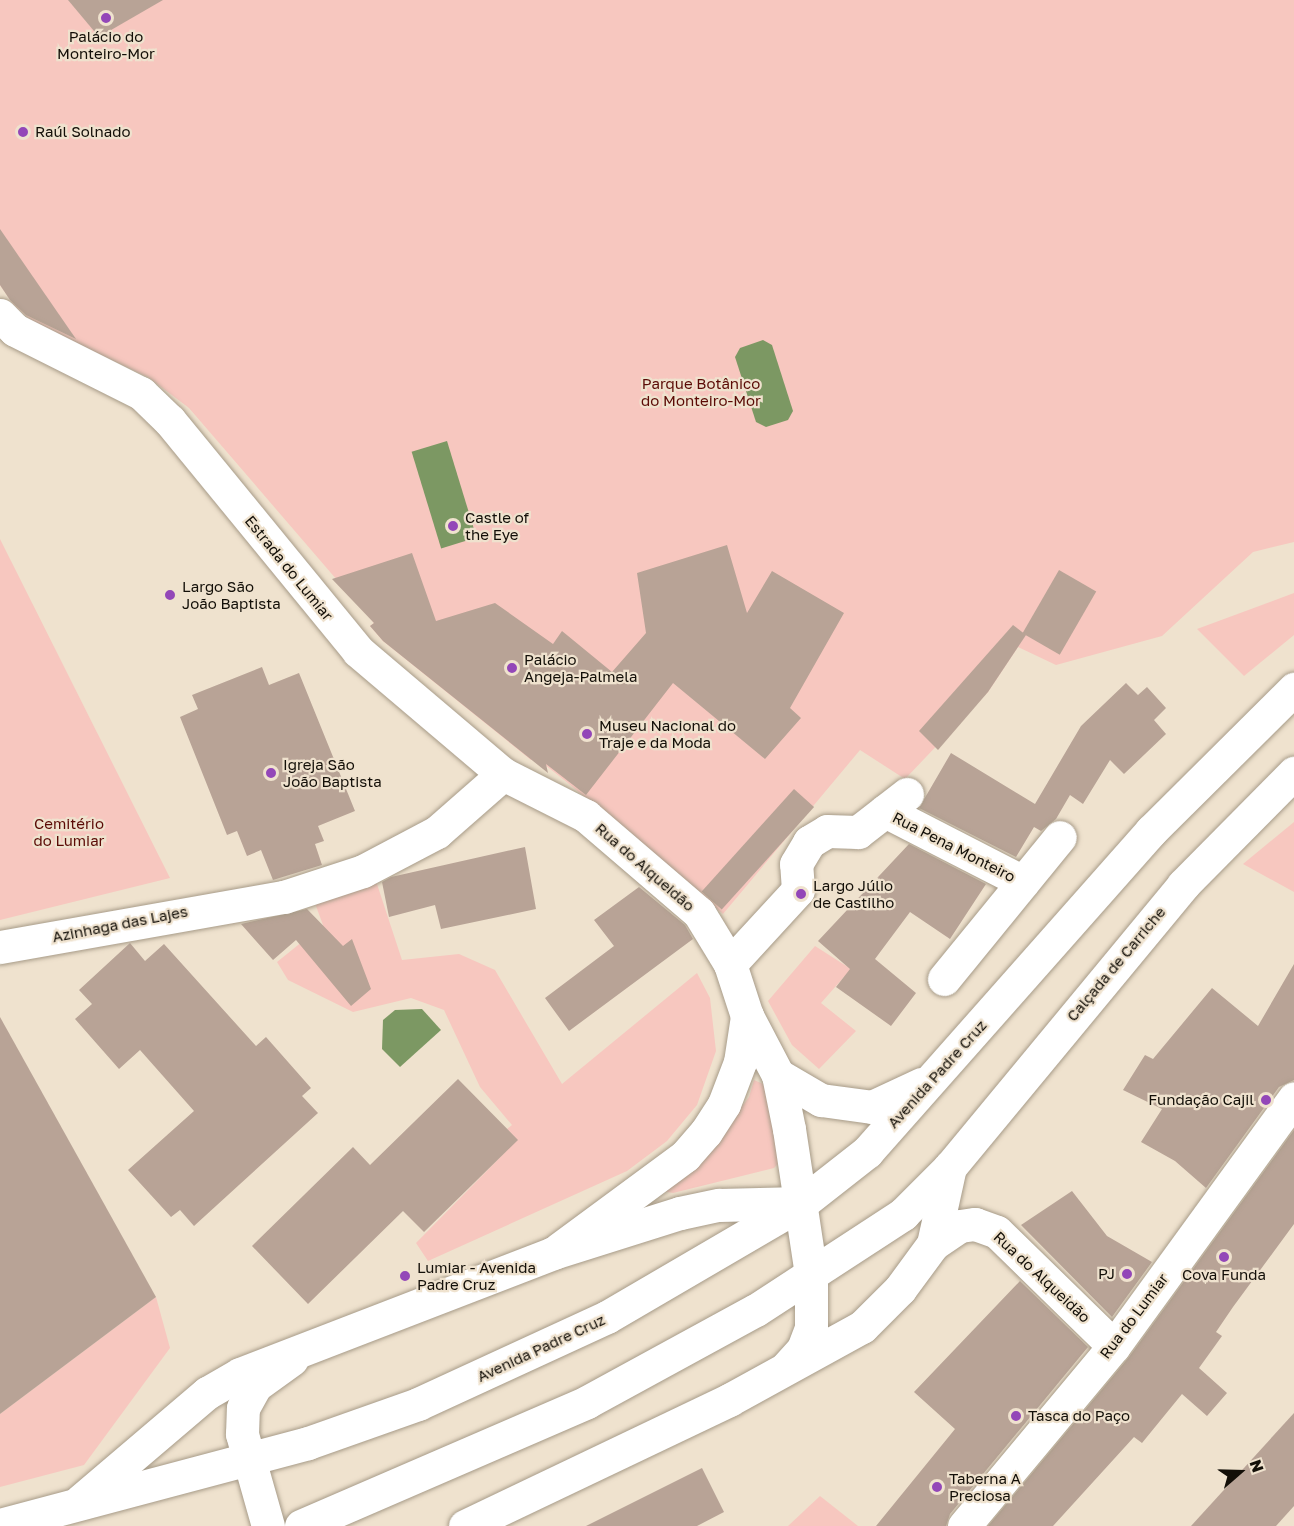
<!DOCTYPE html>
<html>
<head>
<meta charset="utf-8">
<style>
  body { margin:0 }
  #map { position:relative; width:1294px; height:1526px; overflow:hidden; background:#efe2ce; font-family:"Golos Text",sans-serif }
  div>[style] { position:absolute }
  .green>* { inset:0; background:#f7c7bf }
  .water>* { inset:0; background:#7c9863; transform-origin:0 0 }
  .building>* { inset:0; background:#b8a396; transform-origin:0 0 }
  .roads { filter:drop-shadow(0 0 2px #a79b88) drop-shadow(0 0 2px #a79b88) }
  .street>* { height:33px; margin:-16.5px; padding:0 16.5px; transform-origin:16.5px; border-radius:16.5px; background:#fff }
  .secondary>* { height:33px; margin:-16.5px; padding:0 16.5px; transform-origin:16.5px; border-radius:16.5px; background:#fff }
  .highway>* { height:33px; margin:-16.5px; padding:0 16.5px; transform-origin:16.5px; border-radius:16.5px; background:#fff }
  .dots>* { width:16px; height:16px; translate:-50% -50%; box-sizing:border-box; border:3px solid #efe2ce; border-radius:50% }
  span { translate:-50% -50%; white-space:nowrap; text-align:center; line-height:1.15; -webkit-text-stroke:4.5px #efe2ce; paint-order:stroke }
  .poi-label { font-size:15px; color:#130f08 }
  .left { translate:0 -50%; text-align:left }
  .right { translate:-100% -50%; text-align:right }
  .park-label { font-size:15px; color:#5b0b06 }
  .street-label { font-size:15px; color:#130f08 }
  .north { position:absolute; left:1210px; top:1442px; width:60px; height:60px; -webkit-text-stroke:4px #efe2ce; paint-order:stroke; rotate:70deg; font-size:16px; font-weight:700; line-height:24px; text-align:center; color:#130f08 }
  .north::after { content:''; display:block; margin:auto; width:21px; height:27px; background:#130f08; clip-path:polygon(50% 0,100% 100%,50% 72%,0 100%) }
</style>
</head>
<body>
<div id="map">
  <div class="green">
    <div style="clip-path:polygon(0 0,1294px 0,1294px 542px,1253px 552px,1162px 636px,1056px 665px,1018px 647px,988px 692px,905px 779px,860px 750px,723px 914px,568px 783px,535px 757px,531px 760px,383px 641px,370px 626px,374px 623px,189px 408px,148px 377px,35px 324px,13px 304px,0 285px)"></div>
    <div style="clip-path:polygon(0 539px,170px 878px,0 920px)"></div>
    <div style="clip-path:polygon(1294px 593px,1294px 635px,1244px 676px,1197px 629px)"></div>
    <div style="clip-path:polygon(1294px 822px,1294px 892px,1243px 864px)"></div>
    <div style="clip-path:polygon(376px 881px,402px 960px,459px 954px,495px 970px,562px 1084px,697px 973px,710px 998px,716px 1051px,697px 1105px,667px 1141px,627px 1171px,428px 1261px,416px 1243px,517px 1140px,507px 1129px,512px 1125px,480px 1087px,444px 1010px,411px 998px,353px 1012px,288px 980px,277px 962px,323px 925px,313px 898px)"></div>
    <div style="clip-path:polygon(815px 946px,851px 969px,821px 1003px,856px 1031px,819px 1069px,792px 1045px,768px 1001px)"></div>
    <div style="clip-path:polygon(754px 1080px,767px 1086px,782px 1159px,774px 1168px,673px 1193px,662px 1191px,716px 1141px,749px 1097px)"></div>
    <div style="clip-path:polygon(156px 1297px,170px 1348px,84px 1465px,0 1487px,0 1414px)"></div>
    <div style="clip-path:polygon(820px 1496px,858px 1526px,788px 1526px)"></div>
  </div>
  <div class="water">
    <div style="clip-path:polygon(763px 340px,772px 345px,793px 411px,788px 420px,766px 427px,756px 422px,735px 357px,740px 348px)"></div>
    <div style="left:447px;top:441px;width:101px;height:37px;rotate:73deg"></div>
    <div style="clip-path:polygon(422px 1009px,441px 1030px,400px 1067px,382px 1049px,383px 1020px,395px 1010px)"></div>
  </div>
  <div class="building">
    <div style="clip-path:polygon(68px 0,163px 0,99px 37px)"></div>
    <div style="clip-path:polygon(0 229px,76px 339px,26px 315px,10px 300px,0 285px)"></div>
    <div style="clip-path:polygon(727px 545px,747px 613px,772px 571px,844px 613px,790px 708px,801px 718px,765px 759px,673px 683px,586px 795px,546px 764px,548px 773px,383px 641px,370px 626px,374px 623px,332px 579px,412px 553px,436px 621px,495px 603px,553px 644px,562px 631px,612px 672px,646px 633px,637px 573px)"></div>
    <div style="left:1059px;top:570px;width:43px;height:73px;rotate:30deg"></div>
    <div style="clip-path:polygon(1013px 625px,1026px 635px,988px 692px,938px 750px,919px 731px)"></div>
    <div style="clip-path:polygon(262px 667px,269px 685px,299px 673px,355px 811px,318px 826px,324px 841px,315px 844px,322px 865px,273px 880px,261px 850px,247px 856px,237px 831px,227px 835px,180px 717px,198px 709px,192px 695px)"></div>
    <div style="clip-path:polygon(1126px 683px,1138px 695px,1147px 687px,1166px 708px,1154px 720px,1166px 734px,1124px 774px,1110px 760px,1083px 804px,1070px 795px,1056px 819px,1041px 831px,1034px 827px,1016px 857px,919px 808px,951px 753px,1035px 804px,1081px 726px)"></div>
    <div style="left:794px;top:789px;width:27px;height:138px;rotate:42deg"></div>
    <div style="clip-path:polygon(909px 844px,986px 884px,950px 939px,910px 912px,875px 959px,916px 993px,891px 1026px,836px 987px,850px 969px,818px 941px)"></div>
    <div style="clip-path:polygon(525px 847px,536px 909px,441px 929px,435px 905px,389px 917px,382px 882px,391px 877px)"></div>
    <div style="clip-path:polygon(639px 887px,685px 925px,693px 939px,569px 1031px,545px 998px,614px 946px,594px 920px)"></div>
    <div style="clip-path:polygon(307px 909px,343px 946px,352px 939px,371px 989px,351px 1006px,296px 940px,273px 960px,241px 924px)"></div>
    <div style="clip-path:polygon(130px 943px,145px 961px,164px 944px,256px 1046px,266px 1037px,311px 1088px,302px 1096px,318px 1113px,194px 1226px,180px 1210px,171px 1217px,128px 1170px,194px 1111px,140px 1050px,119px 1069px,75px 1019px,92px 1004px,79px 990px)"></div>
    <div style="clip-path:polygon(1294px 964px,1294px 1080px,1279px 1087px,1206px 1188px,1175px 1161px,1141px 1142px,1162px 1109px,1123px 1090px,1145px 1055px,1153px 1059px,1212px 988px,1258px 1026px)"></div>
    <div style="clip-path:polygon(0 1017px,156px 1297px,0 1414px)"></div>
    <div style="clip-path:polygon(458px 1079px,518px 1140px,424px 1232px,403px 1211px,308px 1304px,252px 1246px,353px 1147px,370px 1165px)"></div>
    <div style="clip-path:polygon(1294px 1130px,1294px 1224px,1233px 1307px,1216px 1332px,1222px 1336px,1199px 1368px,1227px 1393px,1207px 1416px,1182px 1394px,1142px 1443px,1134px 1437px,1053px 1526px,988px 1526px,1129px 1357px)"></div>
    <div style="clip-path:polygon(1072px 1191px,1107px 1236px,1152px 1262px,1112px 1317px,1021px 1225px)"></div>
    <div style="clip-path:polygon(1020px 1281px,1088px 1347px,950px 1514px,946px 1526px,876px 1526px,955px 1429px,914px 1392px)"></div>
    <div style="clip-path:polygon(1294px 1413px,1294px 1506px,1276px 1526px,1191px 1526px)"></div>
    <div style="clip-path:polygon(702px 1468px,724px 1512px,697px 1526px,586px 1526px)"></div>
  </div>
  <div class="roads">
    <div class="street">
      <div style="left:885px;top:811px;width:155px;rotate:27.2deg"></div>
      <div style="left:0;top:947px;width:288px;rotate:-10deg"></div>
      <div style="left:284px;top:897px;width:83px;rotate:-18.2deg"></div>
      <div style="left:363px;top:871px;width:84px;rotate:-27.8deg"></div>
      <div style="left:437px;top:832px;width:88px;rotate:-41.3deg"></div>
      <div style="left:730px;top:964px;width:100px;rotate:-47.4deg"></div>
      <div style="left:798px;top:890px;width:26px;rotate:-94deg"></div>
      <div style="left:796px;top:864px;width:26px;rotate:-59deg"></div>
      <div style="left:809px;top:842px;width:21px;rotate:-31deg"></div>
      <div style="left:827px;top:831px;width:31px;rotate:2deg"></div>
      <div style="left:858px;top:832px;width:62px;rotate:-37.8deg"></div>
      <div style="left:944px;top:979px;width:183px;rotate:-50.8deg"></div>
      <div style="left:933px;top:1244px;width:32px;rotate:-34deg"></div>
      <div style="left:960px;top:1226px;width:15px;rotate:-8deg"></div>
      <div style="left:975px;top:1224px;width:23px;rotate:20deg"></div>
      <div style="left:997px;top:1232px;width:163px;rotate:44.3deg"></div>
      <div style="left:964px;top:1526px;width:234px;rotate:-50.2deg"></div>
      <div style="left:1114px;top:1346px;width:306px;rotate:-54deg"></div>
    </div>
    <div class="secondary">
      <div style="left:0;top:315px;width:21px;rotate:45deg"></div>
      <div style="left:15px;top:330px;width:141px;rotate:26.6deg"></div>
      <div style="left:141px;top:393px;width:40px;rotate:44deg"></div>
      <div style="left:170px;top:421px;width:297px;rotate:50.7deg"></div>
      <div style="left:358px;top:651px;width:190px;rotate:40.3deg"></div>
      <div style="left:503px;top:774px;width:93px;rotate:26.8deg"></div>
      <div style="left:586px;top:816px;width:149px;rotate:40.6deg"></div>
      <div style="left:699px;top:913px;width:60px;rotate:58.7deg"></div>
      <div style="left:730px;top:964px;width:55px;rotate:71.9deg"></div>
      <div style="left:747px;top:1016px;width:67px;rotate:62.3deg"></div>
      <div style="left:778px;top:1075px;width:55px;rotate:78.5deg"></div>
      <div style="left:789px;top:1129px;width:148px;rotate:81.4deg"></div>
      <div style="left:811px;top:1275px;width:53px;rotate:90deg"></div>
      <div style="left:811px;top:1328px;width:22px;rotate:111deg"></div>
      <div style="left:803px;top:1349px;width:24px;rotate:132deg"></div>
      <div style="left:559px;top:1249px;width:157px;rotate:-36.4deg"></div>
      <div style="left:685px;top:1156px;width:32px;rotate:-49deg"></div>
      <div style="left:706px;top:1132px;width:33px;rotate:-57deg"></div>
      <div style="left:724px;top:1104px;width:45px;rotate:-69.1deg"></div>
      <div style="left:740px;top:1062px;width:47px;rotate:-81.3deg"></div>
      <div style="left:268px;top:1526px;width:96px;rotate:-105.8deg"></div>
      <div style="left:242px;top:1434px;width:26px;rotate:-88deg"></div>
      <div style="left:243px;top:1408px;width:26px;rotate:-61deg"></div>
      <div style="left:256px;top:1385px;width:44px;rotate:-35.8deg"></div>
    </div>
    <div class="highway">
      <div style="left:778px;top:1075px;width:50px;rotate:30.2deg"></div>
      <div style="left:821px;top:1100px;width:51px;rotate:7.8deg"></div>
      <div style="left:872px;top:1107px;width:54px;rotate:-25.1deg"></div>
      <div style="left:80px;top:1501px;width:167px;rotate:-40.4deg"></div>
      <div style="left:207px;top:1393px;width:38px;rotate:-30deg"></div>
      <div style="left:240px;top:1374px;width:336px;rotate:-21.1deg"></div>
      <div style="left:553px;top:1253px;width:133px;rotate:-17.5deg"></div>
      <div style="left:680px;top:1213px;width:40px;rotate:-12deg"></div>
      <div style="left:719px;top:1205px;width:81px;rotate:-1.4deg"></div>
      <div style="left:0;top:1525px;width:319px;rotate:-14.9deg"></div>
      <div style="left:308px;top:1443px;width:117px;rotate:-19.5deg"></div>
      <div style="left:418px;top:1404px;width:208px;rotate:-24.7deg"></div>
      <div style="left:607px;top:1317px;width:226px;rotate:-30.3deg"></div>
      <div style="left:802px;top:1203px;width:83px;rotate:-38.1deg"></div>
      <div style="left:867px;top:1152px;width:429px;rotate:-48.5deg"></div>
      <div style="left:1151px;top:831px;width:202px;rotate:-44.8deg"></div>
      <div style="left:301px;top:1526px;width:312px;rotate:-23.4deg"></div>
      <div style="left:587px;top:1402px;width:192px;rotate:-28.6deg"></div>
      <div style="left:756px;top:1310px;width:176px;rotate:-33.1deg"></div>
      <div style="left:903px;top:1214px;width:66px;rotate:-45deg"></div>
      <div style="left:950px;top:1167px;width:366px;rotate:-50.4deg"></div>
      <div style="left:1183px;top:885px;width:158px;rotate:-45.3deg"></div>
      <div style="left:465px;top:1526px;width:293px;rotate:-25.5deg"></div>
      <div style="left:729px;top:1400px;width:152px;rotate:-28.8deg"></div>
      <div style="left:862px;top:1327px;width:54px;rotate:-45deg"></div>
      <div style="left:900px;top:1289px;width:56px;rotate:-53.7deg"></div>
      <div style="left:933px;top:1244px;width:79px;rotate:-77.6deg"></div>
    </div>
  </div>
  <div class="dots">
    <div style="left:106px;top:18px;background:#9347b8"></div>
    <div style="left:23px;top:132px;background:#9347b8"></div>
    <div style="left:453px;top:526px;background:#9347b8"></div>
    <div style="left:170px;top:595px;background:#9347b8"></div>
    <div style="left:512px;top:668px;background:#9347b8"></div>
    <div style="left:587px;top:734px;background:#9347b8"></div>
    <div style="left:271px;top:773px;background:#9347b8"></div>
    <div style="left:801px;top:894px;background:#9347b8"></div>
    <div style="left:1266px;top:1100px;background:#9347b8"></div>
    <div style="left:1224px;top:1257px;background:#9347b8"></div>
    <div style="left:1127px;top:1274px;background:#9347b8"></div>
    <div style="left:405px;top:1276px;background:#9347b8"></div>
    <div style="left:1016px;top:1416px;background:#9347b8"></div>
    <div style="left:937px;top:1487px;background:#9347b8"></div>
  </div>
  <div class="poi-label">
    <span style="left:106px;top:45px">Palácio do<br>Monteiro-Mor</span>
    <span class="left" style="left:35px;top:132px">Raúl Solnado</span>
    <span class="left" style="left:465px;top:526px">Castle of<br>the Eye</span>
    <span class="left" style="left:182px;top:595px">Largo São<br>João Baptista</span>
    <span class="left" style="left:524px;top:668px">Palácio<br>Angeja-Palmela</span>
    <span class="left" style="left:599px;top:734px">Museu Nacional do<br>Traje e da Moda</span>
    <span class="left" style="left:283px;top:773px">Igreja São<br>João Baptista</span>
    <span class="left" style="left:813px;top:894px">Largo Júlio<br>de Castilho</span>
    <span class="right" style="left:1254px;top:1100px">Fundação Cajil</span>
    <span class="left" style="left:417px;top:1276px">Lumiar - Avenida<br>Padre Cruz</span>
    <span class="right" style="left:1115px;top:1274px">PJ</span>
    <span style="left:1224px;top:1275px">Cova Funda</span>
    <span class="left" style="left:1028px;top:1416px">Tasca do Paço</span>
    <span class="left" style="left:949px;top:1487px">Taberna A<br>Preciosa</span>
  </div>
  <div class="park-label">
    <span style="left:701px;top:392px">Parque Botânico<br>do Monteiro-Mor</span>
    <span style="left:69px;top:832px">Cemitério<br>do Lumiar</span>
  </div>
  <div class="street-label">
    <span style="left:289px;top:568px;rotate:51deg">Estrada do Lumiar</span>
    <span style="left:954px;top:847px;rotate:27deg">Rua Pena Monteiro</span>
    <span style="left:645px;top:867px;rotate:41deg">Rua do Alqueidão</span>
    <span style="left:120px;top:924px;rotate:-11deg">Azinhaga das Lajes</span>
    <span style="left:1116px;top:964px;rotate:-50deg">Calçada de Carriche</span>
    <span style="left:937px;top:1074px;rotate:-48deg">Avenida Padre Cruz</span>
    <span style="left:1042px;top:1277px;rotate:43deg">Rua do Alqueidão</span>
    <span style="left:1134px;top:1316px;rotate:-53deg">Rua do Lumiar</span>
    <span style="left:541px;top:1348px;rotate:-25deg">Avenida Padre Cruz</span>
  </div>
  <div class="north">N</div>
</div>
</body>
</html>
